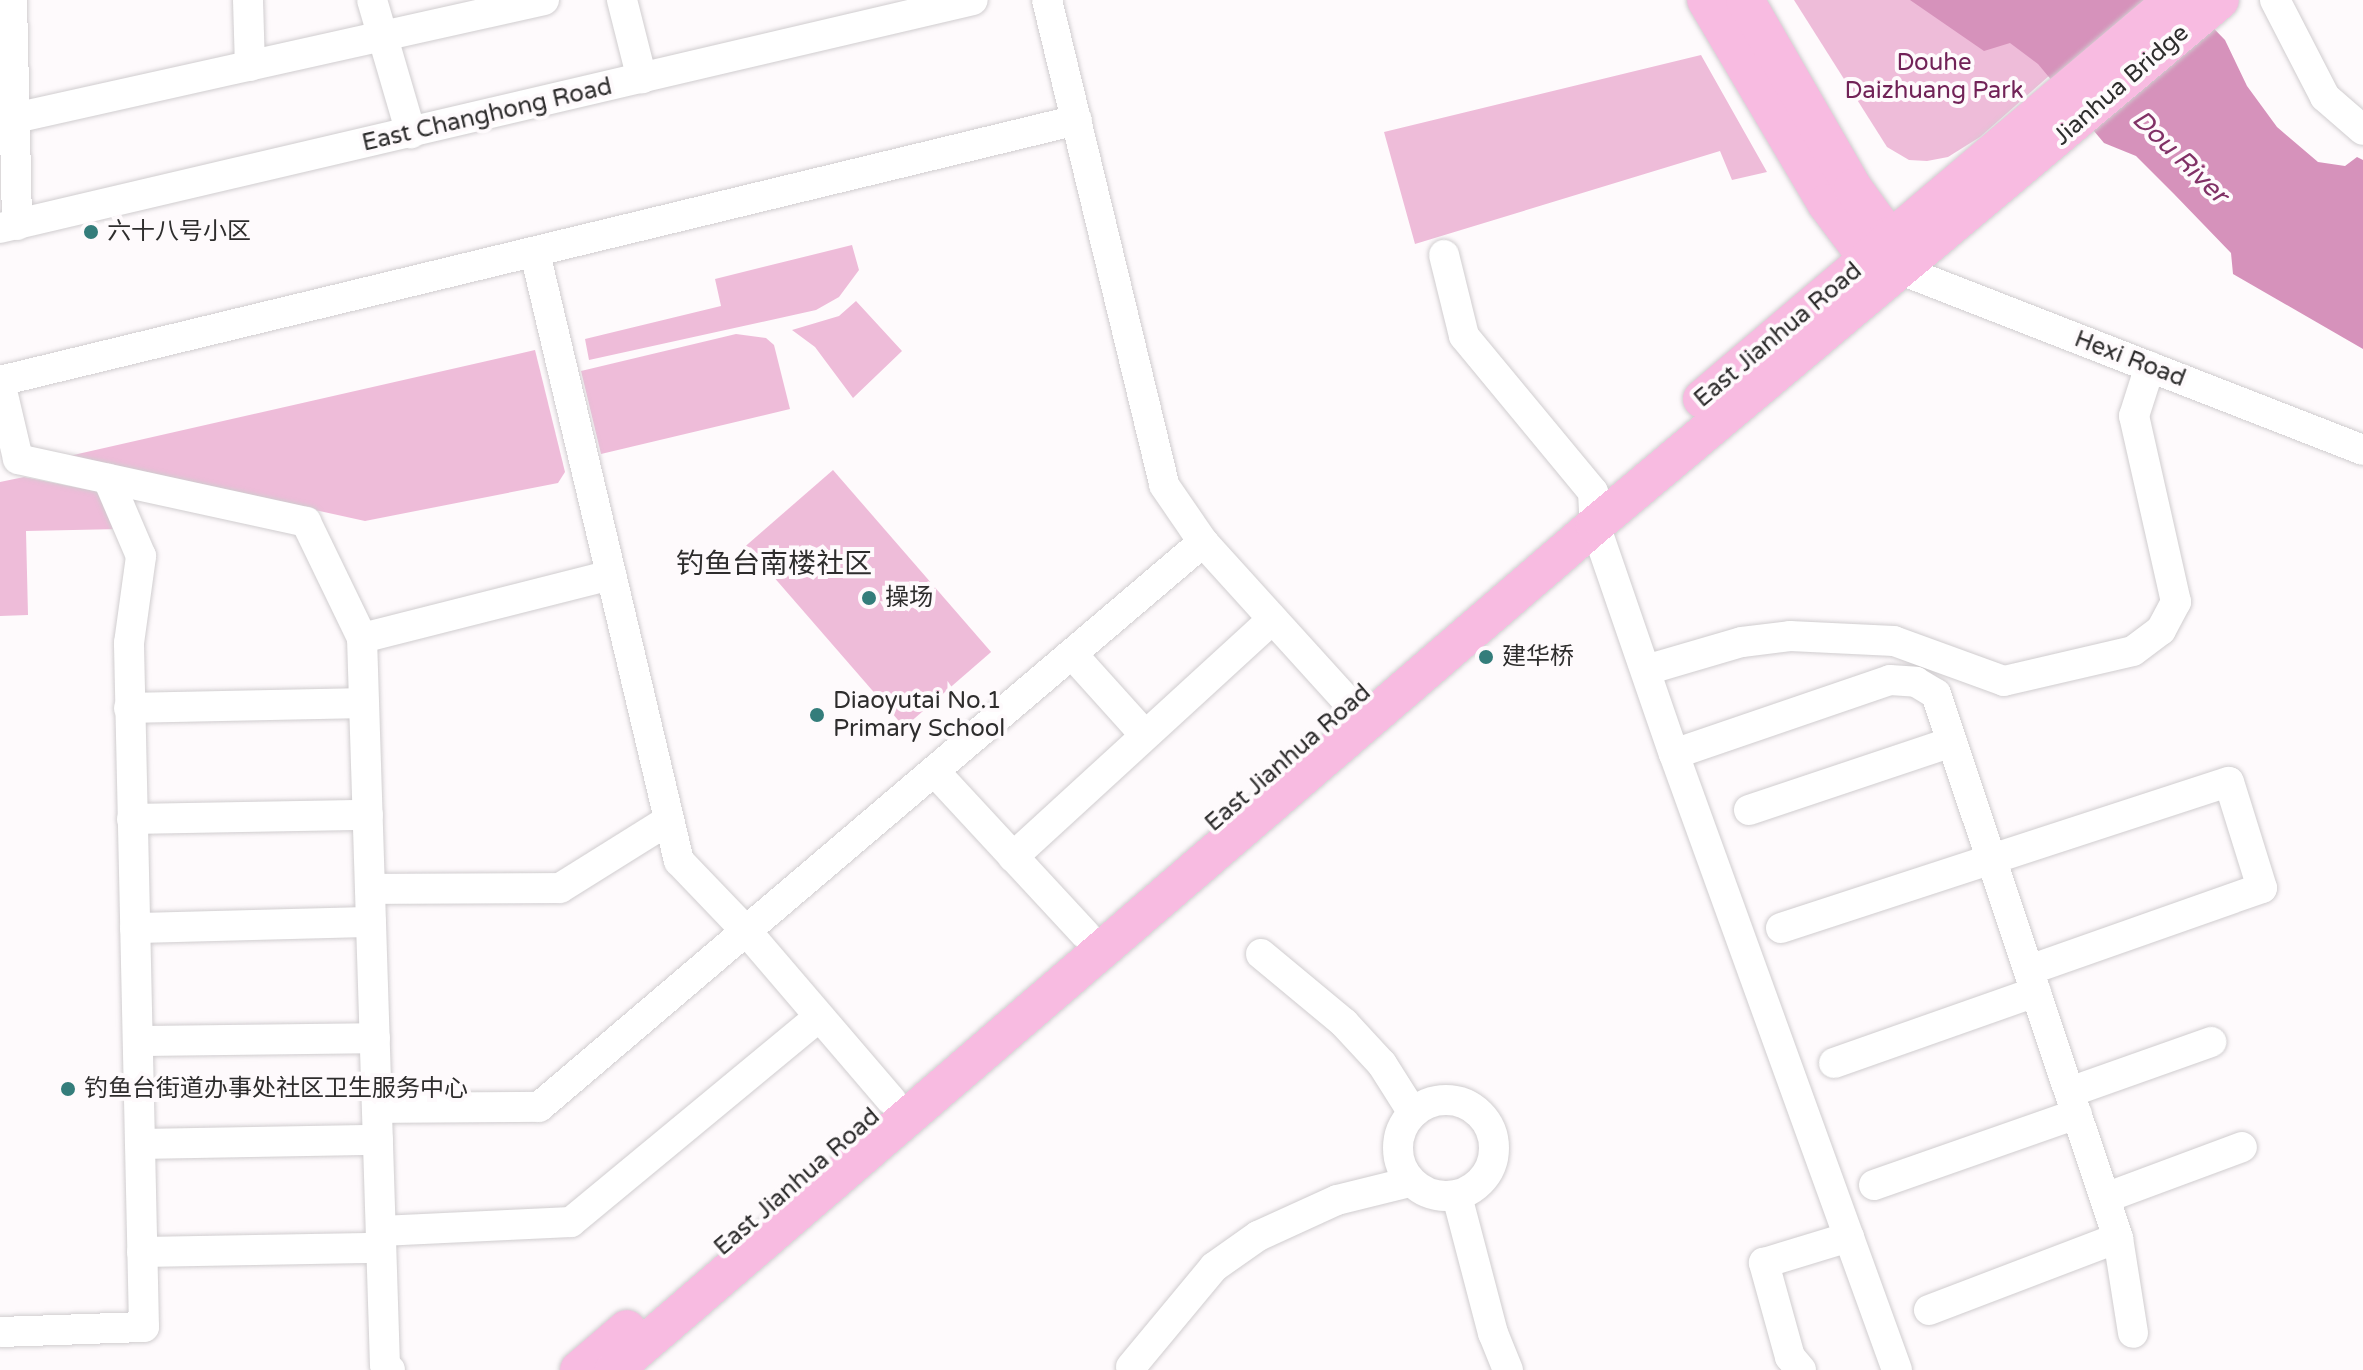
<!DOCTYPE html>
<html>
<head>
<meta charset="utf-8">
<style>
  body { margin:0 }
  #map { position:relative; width:2363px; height:1370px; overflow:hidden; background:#fefafc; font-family:"Varela Round","Noto Sans SC",sans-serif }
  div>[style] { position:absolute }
  .green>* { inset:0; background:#eebcd9; transform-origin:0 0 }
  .water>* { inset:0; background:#d692bb }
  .roads { filter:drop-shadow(0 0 2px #d0cdcf) drop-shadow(0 0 2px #d0cdcf) }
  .minor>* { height:30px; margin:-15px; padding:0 15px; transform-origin:15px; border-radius:15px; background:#fff }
  .minor>.ring { margin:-15px; padding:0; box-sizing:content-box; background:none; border:30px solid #fff; border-radius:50% }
  .major>* { height:38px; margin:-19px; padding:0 19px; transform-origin:19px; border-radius:19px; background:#f8bbe1 }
  .dots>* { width:22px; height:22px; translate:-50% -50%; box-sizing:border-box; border:4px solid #fefafc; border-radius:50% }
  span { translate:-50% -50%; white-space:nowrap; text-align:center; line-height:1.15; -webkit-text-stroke:8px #fefafc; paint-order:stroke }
  .park-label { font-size:24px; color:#712257 }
  .street-label { font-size:24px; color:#2e2d2d }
  .poi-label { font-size:24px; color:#2e2d2d }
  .left { translate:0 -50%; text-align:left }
  .water-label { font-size:26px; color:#813166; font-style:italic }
  .quarter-label { font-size:28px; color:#2e2d2d }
</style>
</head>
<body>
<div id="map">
  <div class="green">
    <div style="clip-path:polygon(1794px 0,2135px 0,1980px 137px,1948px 157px,1927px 161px,1909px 160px,1887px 147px)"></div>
    <div style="clip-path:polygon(1701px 55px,1767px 172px,1732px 180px,1720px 151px,1415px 244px,1384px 132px)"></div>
    <div style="clip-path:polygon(852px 245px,859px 270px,839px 297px,816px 310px,589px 360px,585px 339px,721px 306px,715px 279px)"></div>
    <div style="clip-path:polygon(856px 301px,902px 351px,853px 398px,815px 347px,792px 330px,839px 316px)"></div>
    <div style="clip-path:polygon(736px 334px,766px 338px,774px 345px,790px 409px,601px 454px,581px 371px)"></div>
    <div style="clip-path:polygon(535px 350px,565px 472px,558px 483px,365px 521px,69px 456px)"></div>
    <div style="left:833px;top:470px;width:241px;height:115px;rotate:49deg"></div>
    <div style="clip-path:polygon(24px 477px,119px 496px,120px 529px,26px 531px,28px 615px,0 616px,0 482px)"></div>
  </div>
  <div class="water">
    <div style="clip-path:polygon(1910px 0,2186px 0,2225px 40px,2247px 86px,2277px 127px,2318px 162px,2345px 166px,2357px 157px,2363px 160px,2363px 349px,2233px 274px,2231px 253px,2174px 194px,2136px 156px,2104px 143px,2038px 64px,2010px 43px,1984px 51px)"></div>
  </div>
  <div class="roads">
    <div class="minor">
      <div style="left:12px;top:0;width:225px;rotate:88.7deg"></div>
      <div style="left:248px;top:0;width:66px;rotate:88.3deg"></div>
      <div style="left:372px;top:0;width:139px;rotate:73.7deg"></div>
      <div style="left:622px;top:0;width:81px;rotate:75.8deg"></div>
      <div style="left:1047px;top:0;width:499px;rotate:76.4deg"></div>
      <div style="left:1164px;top:485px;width:69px;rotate:55.6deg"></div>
      <div style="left:1203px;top:542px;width:220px;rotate:47.8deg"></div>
      <div style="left:2275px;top:0;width:109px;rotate:62.7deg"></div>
      <div style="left:2325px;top:97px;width:50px;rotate:41deg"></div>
      <div style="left:15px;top:118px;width:542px;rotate:-12.57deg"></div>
      <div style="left:0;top:228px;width:999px;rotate:-13.19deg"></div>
      <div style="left:535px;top:253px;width:625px;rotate:76.68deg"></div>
      <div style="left:679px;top:861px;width:100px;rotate:46.2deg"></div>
      <div style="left:748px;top:933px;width:220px;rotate:49.4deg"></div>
      <div style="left:1444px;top:255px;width:83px;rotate:76.1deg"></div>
      <div style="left:1464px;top:336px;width:202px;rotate:50.4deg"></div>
      <div style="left:1593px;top:492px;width:33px;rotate:87deg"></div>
      <div style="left:1595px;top:525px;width:242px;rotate:71deg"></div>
      <div style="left:1674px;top:754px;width:655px;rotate:70.1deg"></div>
      <div style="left:1896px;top:268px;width:501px;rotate:21.29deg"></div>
      <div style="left:0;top:381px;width:1108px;rotate:-13.62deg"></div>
      <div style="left:0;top:382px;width:79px;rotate:76.8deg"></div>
      <div style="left:18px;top:459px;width:295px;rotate:12.3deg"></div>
      <div style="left:306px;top:522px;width:129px;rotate:64.2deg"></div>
      <div style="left:362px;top:638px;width:727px;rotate:88.19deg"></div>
      <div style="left:385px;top:1365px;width:7px;rotate:45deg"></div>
      <div style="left:362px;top:638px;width:257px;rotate:-14.2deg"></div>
      <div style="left:1072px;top:654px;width:109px;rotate:48deg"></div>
      <div style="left:1646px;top:670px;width:100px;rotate:-16.3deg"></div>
      <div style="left:1742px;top:642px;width:48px;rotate:-7.1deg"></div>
      <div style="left:1790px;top:636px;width:104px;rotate:2.8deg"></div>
      <div style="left:1894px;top:641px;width:117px;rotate:20deg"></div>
      <div style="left:2004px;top:681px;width:132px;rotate:-13.1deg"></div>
      <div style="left:2133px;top:651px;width:35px;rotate:-37deg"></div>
      <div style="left:2161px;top:630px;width:32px;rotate:-62deg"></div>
      <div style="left:2176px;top:602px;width:191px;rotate:-102.7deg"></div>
      <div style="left:2134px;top:416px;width:52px;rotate:-72.3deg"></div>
      <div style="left:129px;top:708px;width:235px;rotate:-1.2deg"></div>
      <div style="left:1674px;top:754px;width:228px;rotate:-18.9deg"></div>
      <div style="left:1890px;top:680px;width:26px;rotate:4deg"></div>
      <div style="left:1916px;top:682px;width:23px;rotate:31deg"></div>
      <div style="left:1936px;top:694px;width:574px;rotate:71.5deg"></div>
      <div style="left:2118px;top:1238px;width:96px;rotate:81deg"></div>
      <div style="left:935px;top:772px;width:221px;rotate:47.2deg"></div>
      <div style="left:1749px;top:810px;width:214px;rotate:-18.5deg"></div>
      <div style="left:132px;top:819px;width:236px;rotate:-1deg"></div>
      <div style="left:1013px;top:857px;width:352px;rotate:-42.5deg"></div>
      <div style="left:370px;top:889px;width:190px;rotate:-0.3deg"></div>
      <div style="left:560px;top:888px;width:128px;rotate:-32deg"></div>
      <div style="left:135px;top:928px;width:236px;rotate:-1.5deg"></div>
      <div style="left:1781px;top:928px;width:471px;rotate:-18.1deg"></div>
      <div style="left:2229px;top:782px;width:111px;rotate:72.7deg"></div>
      <div style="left:2262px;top:888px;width:247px;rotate:160.6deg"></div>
      <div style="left:1261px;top:954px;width:108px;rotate:39.7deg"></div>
      <div style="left:1344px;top:1023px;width:56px;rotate:47.2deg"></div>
      <div style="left:1382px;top:1064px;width:58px;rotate:57.7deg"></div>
      <div style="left:139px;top:1041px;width:236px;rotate:-0.7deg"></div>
      <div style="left:1834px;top:1063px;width:214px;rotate:-19.4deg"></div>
      <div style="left:2070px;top:1092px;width:150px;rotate:-19.5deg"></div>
      <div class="ring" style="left:1398px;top:1100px;width:66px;height:66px"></div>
      <div style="left:377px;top:1108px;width:162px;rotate:-0.4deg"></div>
      <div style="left:539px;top:1107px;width:872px;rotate:-40.39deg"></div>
      <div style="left:140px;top:1144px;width:238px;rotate:-1deg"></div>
      <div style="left:1874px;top:1185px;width:215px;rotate:-19.3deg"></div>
      <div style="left:1457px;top:1196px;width:142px;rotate:75.3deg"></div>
      <div style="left:1493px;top:1333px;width:40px;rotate:68deg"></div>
      <div style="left:2105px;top:1198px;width:146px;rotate:-20.4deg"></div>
      <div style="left:381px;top:1231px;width:190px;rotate:-2.7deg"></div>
      <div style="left:571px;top:1222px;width:320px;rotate:-39.6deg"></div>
      <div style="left:142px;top:1252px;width:239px;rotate:-1deg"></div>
      <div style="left:1929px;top:1310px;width:202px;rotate:-20.9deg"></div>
      <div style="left:0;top:1332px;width:144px;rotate:-2deg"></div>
      <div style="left:144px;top:1327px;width:684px;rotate:-91.26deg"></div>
      <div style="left:129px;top:643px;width:88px;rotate:-82.1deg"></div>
      <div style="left:141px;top:556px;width:84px;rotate:-113.2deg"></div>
      <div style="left:1131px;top:1367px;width:130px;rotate:-50.3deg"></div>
      <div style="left:1214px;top:1267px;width:54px;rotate:-35.2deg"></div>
      <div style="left:1258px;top:1236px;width:87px;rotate:-24.5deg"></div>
      <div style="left:1337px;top:1200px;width:75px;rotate:-13.9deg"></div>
      <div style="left:1801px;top:1370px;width:17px;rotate:-130deg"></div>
      <div style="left:1790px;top:1357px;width:98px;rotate:-105.5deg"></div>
      <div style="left:1764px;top:1263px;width:89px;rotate:-17deg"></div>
    </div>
    <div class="major">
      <div style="left:1706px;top:0;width:236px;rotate:59.4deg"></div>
      <div style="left:1826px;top:203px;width:70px;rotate:53.1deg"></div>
      <div style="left:1868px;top:259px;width:23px;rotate:18deg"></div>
      <div style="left:1745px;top:0;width:217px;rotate:60.1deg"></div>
      <div style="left:1853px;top:188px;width:59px;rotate:53.9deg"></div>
      <div style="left:1888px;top:236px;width:25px;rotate:76deg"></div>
      <div style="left:1702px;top:399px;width:617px;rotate:-40.27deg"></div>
      <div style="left:579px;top:1370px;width:63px;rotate:-40.5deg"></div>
      <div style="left:614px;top:1370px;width:1295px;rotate:-40.74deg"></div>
      <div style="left:1595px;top:525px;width:816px;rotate:-40.03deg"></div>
    </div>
  </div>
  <div class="dots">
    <div style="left:91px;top:232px;background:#347d7b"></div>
    <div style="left:869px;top:598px;background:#347d7b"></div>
    <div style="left:1486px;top:657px;background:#347d7b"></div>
    <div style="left:817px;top:715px;background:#347d7b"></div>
    <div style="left:68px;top:1089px;background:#347d7b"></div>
  </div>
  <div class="park-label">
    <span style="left:1934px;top:77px">Douhe<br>Daizhuang Park</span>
  </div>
  <div class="street-label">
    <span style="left:2121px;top:85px;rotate:-41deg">Jianhua Bridge</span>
    <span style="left:487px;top:115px;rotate:-13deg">East Changhong Road</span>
    <span style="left:1778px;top:335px;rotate:-40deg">East Jianhua Road</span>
    <span style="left:2130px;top:359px;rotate:21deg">Hexi Road</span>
    <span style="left:1288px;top:758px;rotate:-41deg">East Jianhua Road</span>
    <span style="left:797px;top:1182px;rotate:-41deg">East Jianhua Road</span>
  </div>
  <div class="poi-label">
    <span class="left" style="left:107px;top:232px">六十八号小区</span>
    <span class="left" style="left:885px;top:598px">操场</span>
    <span class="left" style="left:1502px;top:657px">建华桥</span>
    <span class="left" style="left:833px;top:715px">Diaoyutai No.1<br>Primary School</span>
    <span class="left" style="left:84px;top:1089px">钓鱼台街道办事处社区卫生服务中心</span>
  </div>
  <div class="water-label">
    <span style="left:2180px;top:157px;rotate:44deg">Dou River</span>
  </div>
  <div class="quarter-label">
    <span style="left:774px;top:564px">钓鱼台南楼社区</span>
  </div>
</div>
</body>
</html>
